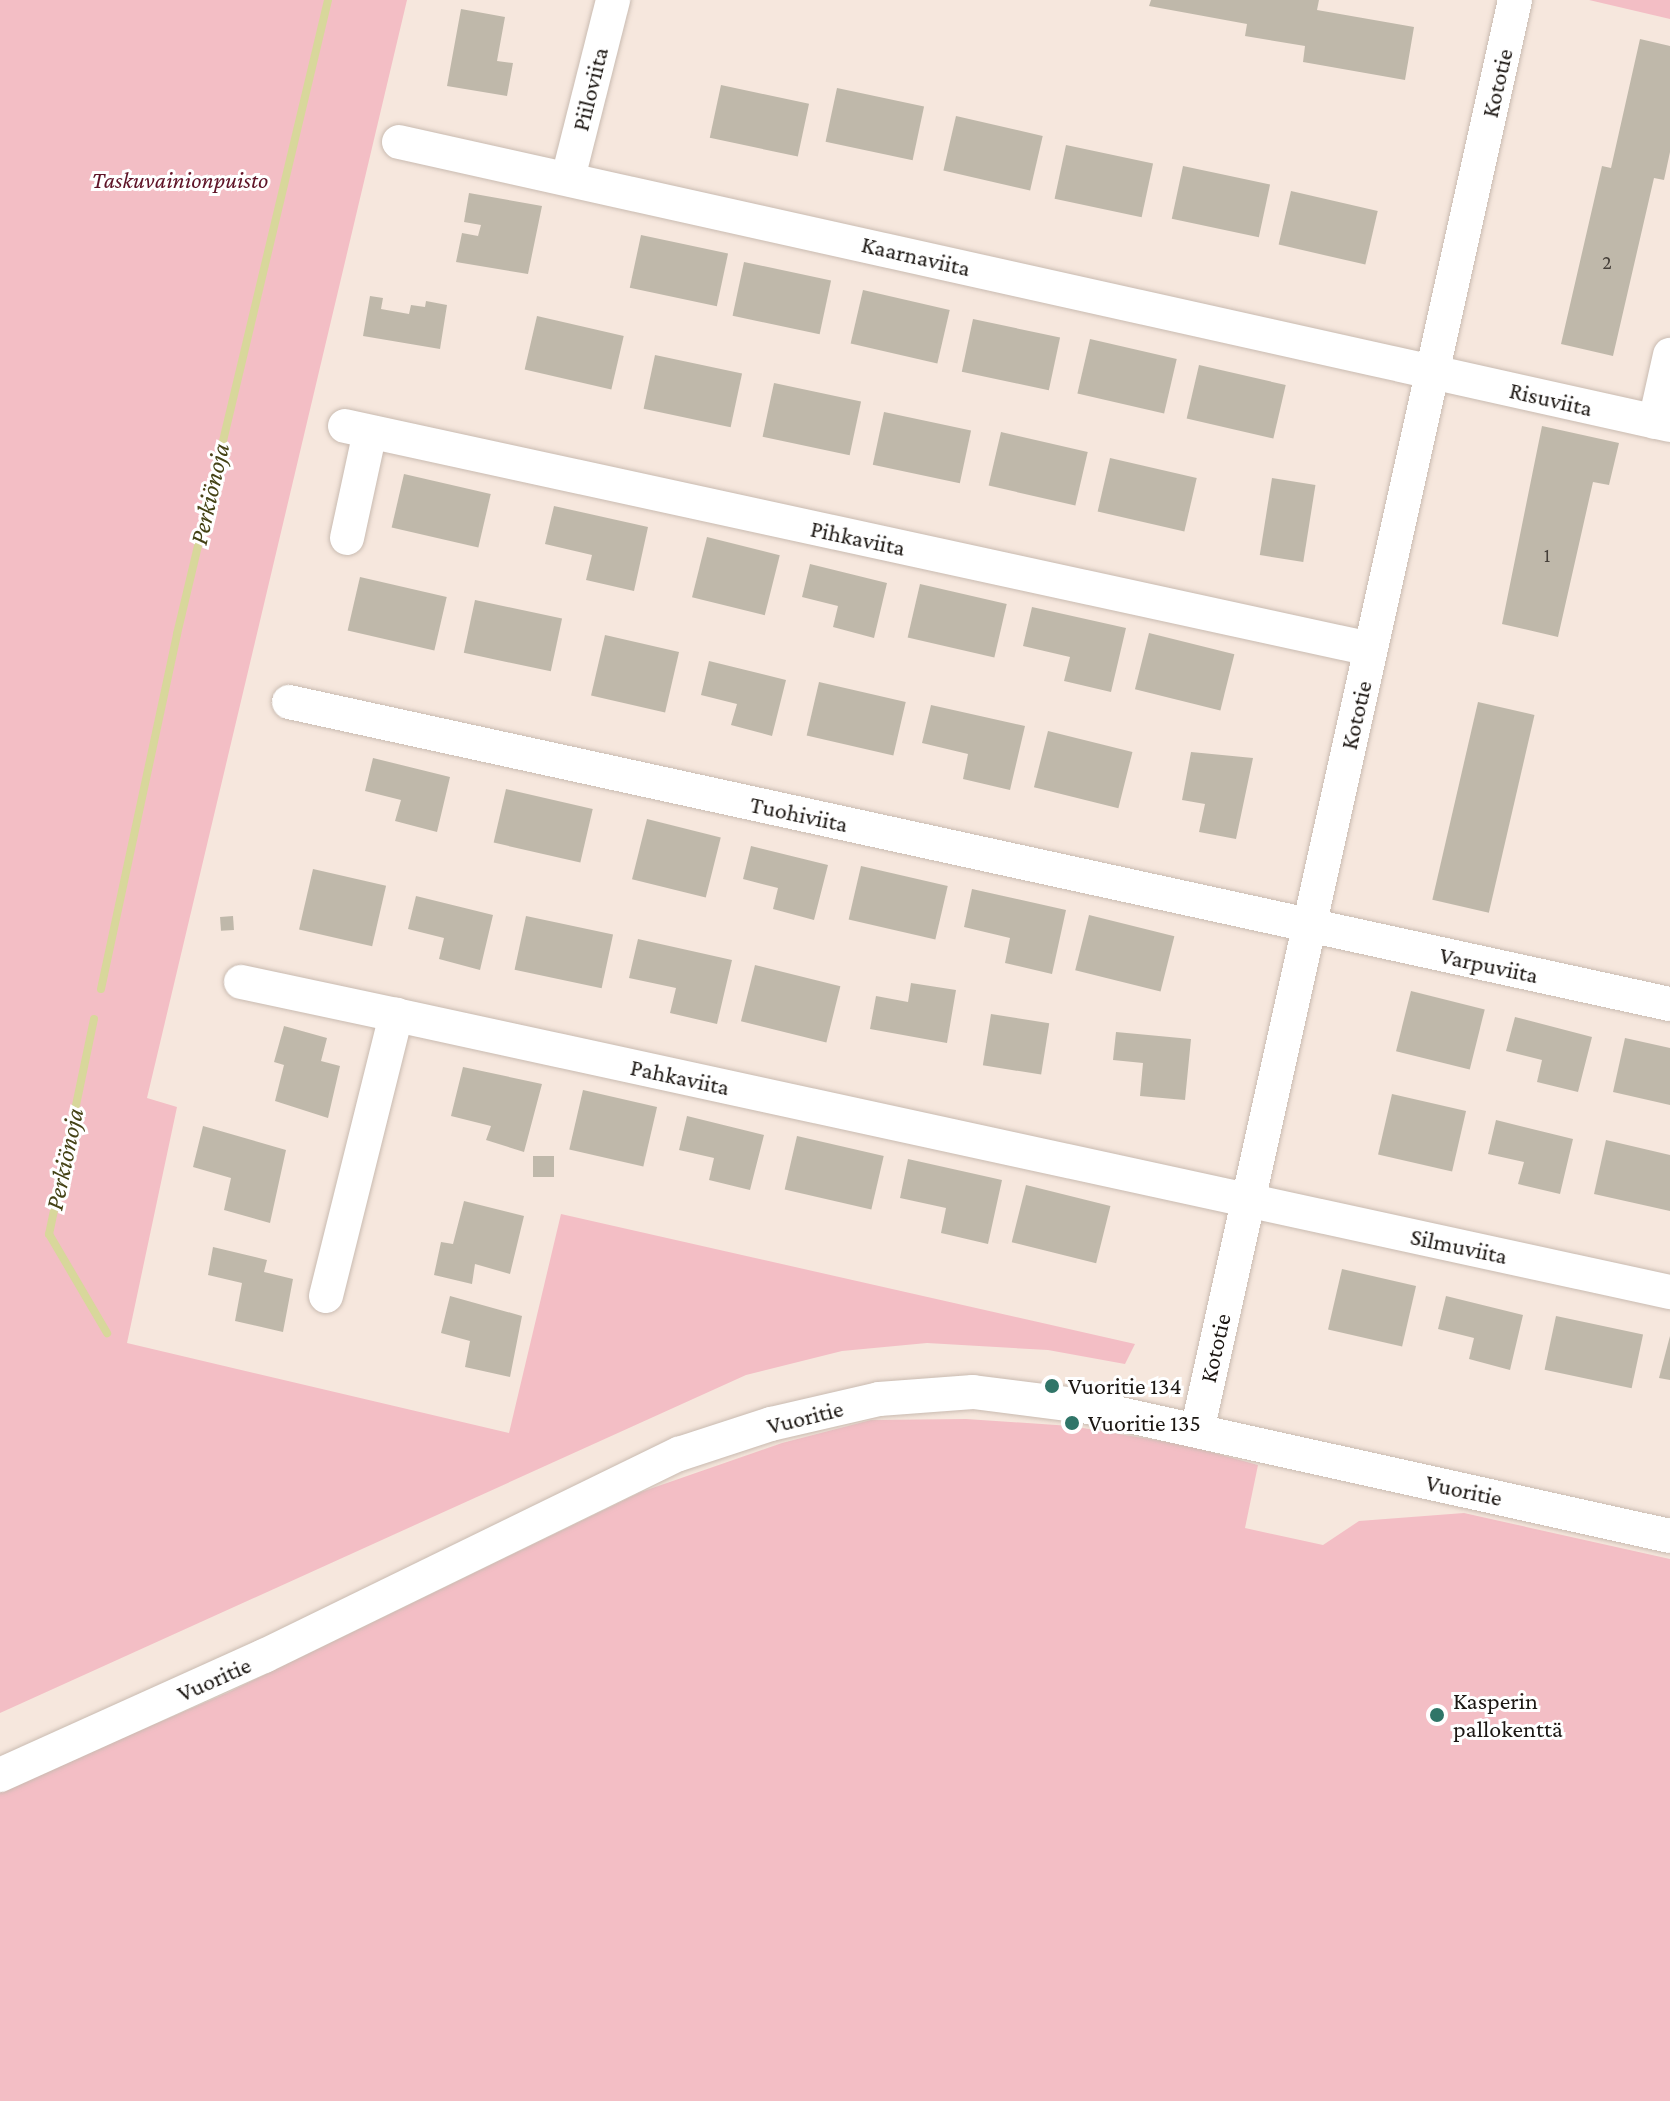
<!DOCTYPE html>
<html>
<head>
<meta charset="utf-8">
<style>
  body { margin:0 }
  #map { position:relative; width:1670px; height:2101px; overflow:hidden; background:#f6e7dd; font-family:"Crimson Pro",serif }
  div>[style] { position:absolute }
  .green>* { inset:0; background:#f3bec5 }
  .stream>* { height:8px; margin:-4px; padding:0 4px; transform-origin:4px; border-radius:4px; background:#d8d79b }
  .building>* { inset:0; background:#bfb8aa; transform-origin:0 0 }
  .roads { filter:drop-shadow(0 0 2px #c9bbb1) drop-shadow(0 0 2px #c9bbb1) }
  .minor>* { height:34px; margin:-17px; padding:0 17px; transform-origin:17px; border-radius:17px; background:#fff }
  .dots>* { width:22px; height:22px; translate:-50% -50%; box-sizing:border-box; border:4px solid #fff; border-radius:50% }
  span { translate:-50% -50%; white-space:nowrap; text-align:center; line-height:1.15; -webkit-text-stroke:6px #fff; paint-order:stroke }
  .number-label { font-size:20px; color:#453f39 }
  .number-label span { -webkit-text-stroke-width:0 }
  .street-label { font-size:24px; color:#1c1713 }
  .park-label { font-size:24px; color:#5e1327; font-style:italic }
  .poi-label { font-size:24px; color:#1c1713 }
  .left { translate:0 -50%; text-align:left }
  .water-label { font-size:26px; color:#444215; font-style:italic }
</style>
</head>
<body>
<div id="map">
  <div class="green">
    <div style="clip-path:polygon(0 0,407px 0,147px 1098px,177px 1107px,127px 1343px,509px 1433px,561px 1214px,1135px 1344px,1125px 1364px,1048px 1350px,927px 1343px,842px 1351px,746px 1375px,0 1713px)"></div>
    <div style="clip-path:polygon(1589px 0,1670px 0,1670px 19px)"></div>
    <div style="clip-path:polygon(966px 1419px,1071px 1426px,1185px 1445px,1258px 1465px,1245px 1528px,1323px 1545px,1359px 1521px,1464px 1513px,1670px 1559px,1670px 2101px,0 2101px,0 1791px,227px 1693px,641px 1492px,782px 1443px,871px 1420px)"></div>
  </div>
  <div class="stream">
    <div style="left:101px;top:989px;width:363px;rotate:-77.9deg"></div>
    <div style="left:177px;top:634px;width:652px;rotate:-76.6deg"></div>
    <div style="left:94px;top:1019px;width:220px;rotate:101.8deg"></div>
    <div style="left:49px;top:1234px;width:115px;rotate:59.6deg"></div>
  </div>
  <div class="building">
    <div style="clip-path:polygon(1151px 0,1319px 0,1317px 10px,1414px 27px,1405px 80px,1303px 62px,1305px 46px,1245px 36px,1247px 24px,1149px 6px)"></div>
    <div style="clip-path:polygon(461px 9px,505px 17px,497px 61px,513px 63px,507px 96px,447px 86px)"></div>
    <div style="clip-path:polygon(1640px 39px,1670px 46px,1670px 152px,1664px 180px,1654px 178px,1613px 356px,1561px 344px,1602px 166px,1611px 168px)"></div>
    <div style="left:721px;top:85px;width:90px;height:54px;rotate:12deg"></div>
    <div style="left:837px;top:88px;width:89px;height:55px;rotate:12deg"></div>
    <div style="left:956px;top:116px;width:89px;height:56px;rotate:13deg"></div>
    <div style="left:1066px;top:145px;width:89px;height:55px;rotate:12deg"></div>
    <div style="left:1183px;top:166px;width:89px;height:54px;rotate:12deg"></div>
    <div style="left:1291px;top:191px;width:89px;height:55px;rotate:13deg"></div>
    <div style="clip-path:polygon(469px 193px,542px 206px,528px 274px,456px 262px,462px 233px,478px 236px,481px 225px,464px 222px)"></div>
    <div style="left:641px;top:235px;width:89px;height:54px;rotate:12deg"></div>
    <div style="left:744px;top:262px;width:89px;height:55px;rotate:12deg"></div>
    <div style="left:863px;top:290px;width:89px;height:55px;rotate:13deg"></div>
    <div style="clip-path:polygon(370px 296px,383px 298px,381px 309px,409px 314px,411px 305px,425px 307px,426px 301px,447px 305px,440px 349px,363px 336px)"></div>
    <div style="left:537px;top:316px;width:89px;height:55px;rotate:13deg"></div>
    <div style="left:973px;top:319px;width:89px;height:54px;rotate:12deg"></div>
    <div style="left:1090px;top:339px;width:89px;height:56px;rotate:13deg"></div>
    <div style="left:655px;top:355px;width:89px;height:55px;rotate:12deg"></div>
    <div style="left:1199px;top:365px;width:89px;height:55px;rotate:13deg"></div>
    <div style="left:774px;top:383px;width:89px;height:55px;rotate:12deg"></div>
    <div style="left:884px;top:412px;width:89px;height:54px;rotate:12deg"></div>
    <div style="clip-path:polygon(1542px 426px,1619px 443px,1609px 485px,1593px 482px,1558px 637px,1502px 624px)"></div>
    <div style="left:1001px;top:432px;width:89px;height:55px;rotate:13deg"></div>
    <div style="left:1110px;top:458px;width:89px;height:55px;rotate:13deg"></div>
    <div style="left:404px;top:474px;width:89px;height:55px;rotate:13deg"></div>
    <div style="left:1272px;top:478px;width:44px;height:78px;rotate:9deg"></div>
    <div style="clip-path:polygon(554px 506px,648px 527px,634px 591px,586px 580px,592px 555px,545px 544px)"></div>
    <div style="left:707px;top:537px;width:75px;height:62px;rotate:14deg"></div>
    <div style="clip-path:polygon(810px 564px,887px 583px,874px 638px,833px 627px,838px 606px,802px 597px)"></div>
    <div style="left:360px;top:577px;width:89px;height:55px;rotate:13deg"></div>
    <div style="left:920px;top:584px;width:89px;height:55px;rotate:13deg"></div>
    <div style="left:475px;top:600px;width:89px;height:54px;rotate:12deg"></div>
    <div style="clip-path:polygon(1032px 607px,1126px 628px,1111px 692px,1064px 681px,1070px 657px,1023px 646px)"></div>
    <div style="left:1149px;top:633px;width:88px;height:58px;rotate:14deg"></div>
    <div style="left:605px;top:635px;width:76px;height:62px;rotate:13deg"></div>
    <div style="clip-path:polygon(709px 661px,786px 680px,772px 736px,731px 725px,737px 704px,701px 695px)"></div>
    <div style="left:819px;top:682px;width:89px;height:55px;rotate:13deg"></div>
    <div style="left:1478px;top:702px;width:58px;height:203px;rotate:13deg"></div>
    <div style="clip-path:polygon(931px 705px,1025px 726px,1010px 790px,963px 779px,968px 754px,922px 743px)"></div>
    <div style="left:1048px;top:731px;width:87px;height:58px;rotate:14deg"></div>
    <div style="clip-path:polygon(1191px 752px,1253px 758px,1236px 839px,1199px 832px,1205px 804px,1182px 800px)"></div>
    <div style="clip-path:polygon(373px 758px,450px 777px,437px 832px,395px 821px,401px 800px,365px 791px)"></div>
    <div style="left:506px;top:789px;width:89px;height:55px;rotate:13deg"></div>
    <div style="left:647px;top:819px;width:76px;height:62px;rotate:14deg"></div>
    <div style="clip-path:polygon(751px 846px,828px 865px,814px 920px,773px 909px,778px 888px,743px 879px)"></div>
    <div style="left:861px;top:866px;width:89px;height:55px;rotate:13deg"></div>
    <div style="left:313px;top:869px;width:75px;height:62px;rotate:13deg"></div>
    <div style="clip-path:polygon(972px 889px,1066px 910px,1052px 974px,1005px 963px,1010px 938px,964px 927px)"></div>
    <div style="clip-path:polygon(416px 896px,493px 915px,480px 970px,439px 959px,444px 938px,408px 929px)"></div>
    <div style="left:1089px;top:915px;width:88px;height:57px;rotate:14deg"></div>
    <div style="left:233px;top:916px;width:14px;height:13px;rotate:86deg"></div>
    <div style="left:526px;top:916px;width:89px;height:55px;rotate:12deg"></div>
    <div style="clip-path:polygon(638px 939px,732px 960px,717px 1024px,670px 1013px,676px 988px,629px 978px)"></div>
    <div style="left:755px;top:965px;width:88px;height:58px;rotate:14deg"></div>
    <div style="clip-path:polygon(911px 983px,956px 990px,947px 1043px,870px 1029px,876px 996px,908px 1002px)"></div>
    <div style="left:1411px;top:991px;width:76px;height:62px;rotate:14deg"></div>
    <div style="left:991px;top:1014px;width:59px;height:52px;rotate:9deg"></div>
    <div style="clip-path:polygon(1515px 1017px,1592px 1037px,1578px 1092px,1537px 1082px,1542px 1060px,1506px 1051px)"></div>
    <div style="clip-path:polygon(284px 1026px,327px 1038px,321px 1061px,340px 1066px,328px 1118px,275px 1101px,284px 1065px,274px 1062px)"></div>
    <div style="clip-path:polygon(1116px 1032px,1191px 1039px,1185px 1100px,1140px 1096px,1143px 1063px,1113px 1060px)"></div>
    <div style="clip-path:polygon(1625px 1038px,1670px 1048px,1670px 1105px,1613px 1092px)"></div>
    <div style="clip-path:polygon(463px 1067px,542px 1084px,524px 1152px,486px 1140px,491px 1126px,451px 1116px)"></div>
    <div style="left:583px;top:1090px;width:76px;height:61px;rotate:13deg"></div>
    <div style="left:1392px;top:1094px;width:76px;height:62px;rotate:13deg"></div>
    <div style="clip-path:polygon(687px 1116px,764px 1135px,750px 1190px,709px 1180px,714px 1158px,679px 1150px)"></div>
    <div style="clip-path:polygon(1496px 1120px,1573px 1139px,1560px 1194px,1518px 1184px,1524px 1162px,1488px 1154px)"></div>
    <div style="clip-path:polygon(203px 1126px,286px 1150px,270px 1223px,224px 1210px,231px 1178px,193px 1167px)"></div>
    <div style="left:797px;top:1136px;width:89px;height:55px;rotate:13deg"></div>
    <div style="clip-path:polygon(1606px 1140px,1670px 1155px,1670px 1211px,1594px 1194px)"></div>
    <div style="left:533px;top:1156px;width:21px;height:21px"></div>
    <div style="clip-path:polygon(908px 1159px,1002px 1180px,988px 1244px,941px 1233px,946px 1208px,900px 1198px)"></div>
    <div style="left:1026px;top:1185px;width:87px;height:59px;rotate:14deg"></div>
    <div style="clip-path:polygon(464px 1201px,524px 1216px,510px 1274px,475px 1264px,472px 1284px,434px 1275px,441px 1242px,453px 1244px)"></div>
    <div style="clip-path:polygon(213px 1247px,267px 1260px,264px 1272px,293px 1279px,283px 1332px,235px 1321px,242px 1283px,208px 1275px)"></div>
    <div style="left:1342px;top:1269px;width:76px;height:62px;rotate:13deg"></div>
    <div style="clip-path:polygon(450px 1296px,522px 1316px,510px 1377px,465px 1367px,470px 1341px,441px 1333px)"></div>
    <div style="clip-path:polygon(1446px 1296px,1523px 1315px,1510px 1370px,1469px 1359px,1474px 1338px,1438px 1329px)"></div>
    <div style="left:1556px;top:1316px;width:89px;height:55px;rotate:12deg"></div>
    <div style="clip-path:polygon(1670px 1336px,1670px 1380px,1659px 1378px)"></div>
  </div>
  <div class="roads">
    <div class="minor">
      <div style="left:399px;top:142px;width:1302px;rotate:12.55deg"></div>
      <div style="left:568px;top:178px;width:184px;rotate:-75.8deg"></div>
      <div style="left:1655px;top:422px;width:69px;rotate:-77.4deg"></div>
      <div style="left:345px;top:426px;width:1049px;rotate:12.27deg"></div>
      <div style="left:347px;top:538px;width:108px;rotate:-77.8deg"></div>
      <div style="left:289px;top:702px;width:1414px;rotate:12.34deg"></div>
      <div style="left:241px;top:982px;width:158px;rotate:12deg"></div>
      <div style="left:326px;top:1296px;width:290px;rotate:-76deg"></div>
      <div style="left:396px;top:1015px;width:1304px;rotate:12.27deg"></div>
      <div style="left:1197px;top:1431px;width:1466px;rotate:-77.47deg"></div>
      <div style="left:0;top:1775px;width:290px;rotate:-24.3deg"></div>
      <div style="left:264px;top:1656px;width:462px;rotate:-26deg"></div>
      <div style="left:679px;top:1454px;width:97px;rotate:-18.1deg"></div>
      <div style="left:771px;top:1424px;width:111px;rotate:-13deg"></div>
      <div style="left:879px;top:1399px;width:94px;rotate:-4.3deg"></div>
      <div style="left:973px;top:1392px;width:112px;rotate:7.2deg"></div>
      <div style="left:1084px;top:1406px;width:600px;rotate:12.51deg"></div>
    </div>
  </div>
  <div class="dots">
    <div style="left:1052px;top:1386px;background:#307568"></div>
    <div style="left:1072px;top:1423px;background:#307568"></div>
    <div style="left:1437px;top:1715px;background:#307568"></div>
  </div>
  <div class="number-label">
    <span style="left:1607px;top:262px">2</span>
    <span style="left:1547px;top:555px">1</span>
  </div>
  <div class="street-label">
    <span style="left:1497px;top:83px;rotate:-77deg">Kototie</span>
    <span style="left:590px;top:89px;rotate:-76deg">Piiloviita</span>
    <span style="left:916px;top:256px;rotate:13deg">Kaarnaviita</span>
    <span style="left:1551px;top:399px;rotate:13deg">Risuviita</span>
    <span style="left:858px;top:538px;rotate:12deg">Pihkaviita</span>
    <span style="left:1356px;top:715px;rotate:-77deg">Kototie</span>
    <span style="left:799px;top:814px;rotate:12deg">Tuohiviita</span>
    <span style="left:1489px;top:965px;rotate:12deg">Varpuviita</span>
    <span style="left:680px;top:1077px;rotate:12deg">Pahkaviita</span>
    <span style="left:1459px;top:1246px;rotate:12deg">Silmuviita</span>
    <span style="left:1215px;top:1348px;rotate:-77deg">Kototie</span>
    <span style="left:805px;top:1417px;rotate:-14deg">Vuoritie</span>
    <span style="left:1464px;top:1490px;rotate:12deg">Vuoritie</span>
    <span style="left:214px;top:1679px;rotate:-24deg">Vuoritie</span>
  </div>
  <div class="park-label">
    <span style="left:180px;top:180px">Taskuvainionpuisto</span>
  </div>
  <div class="poi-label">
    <span class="left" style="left:1068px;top:1386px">Vuoritie 134</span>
    <span class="left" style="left:1088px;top:1423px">Vuoritie 135</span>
    <span class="left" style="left:1453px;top:1715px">Kasperin<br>pallokenttä</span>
  </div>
  <div class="water-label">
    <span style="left:210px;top:494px;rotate:-77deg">Perkiönoja</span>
    <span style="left:65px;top:1159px;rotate:-78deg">Perkiönoja</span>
  </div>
</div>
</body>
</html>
